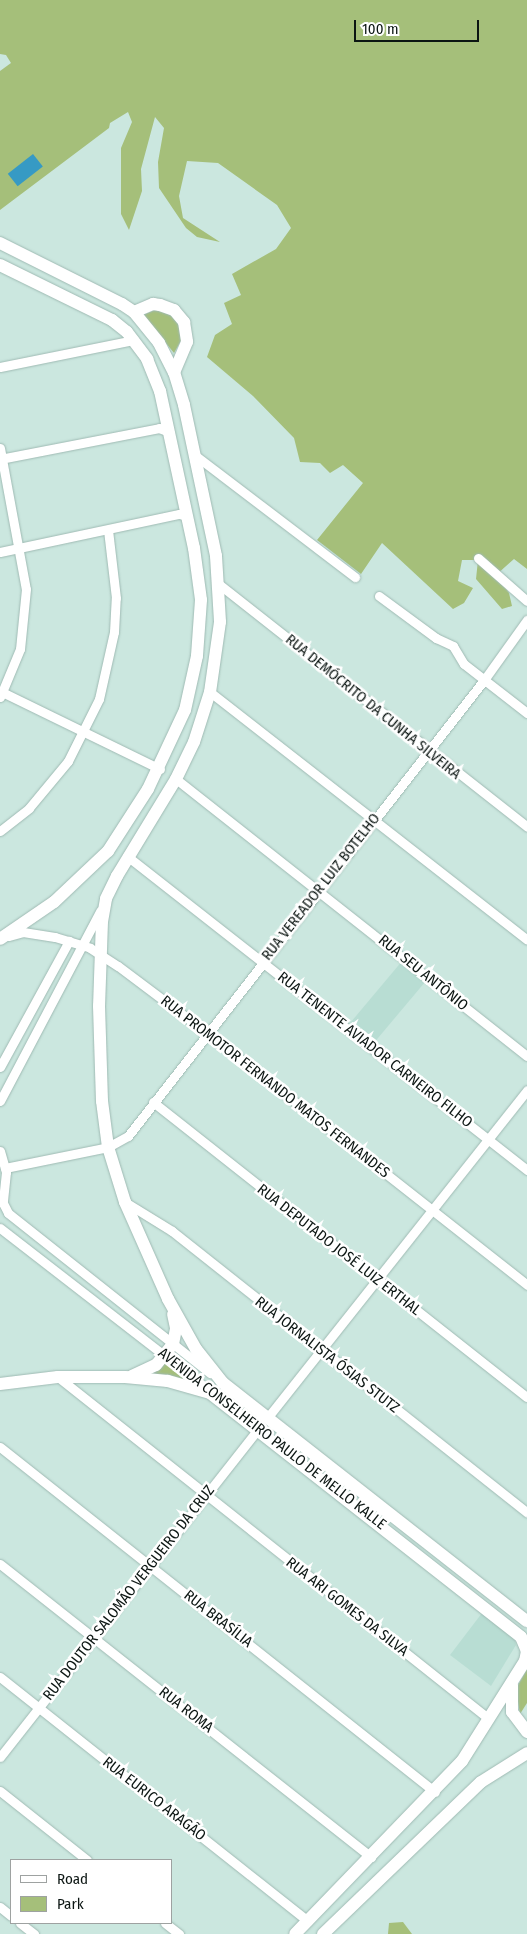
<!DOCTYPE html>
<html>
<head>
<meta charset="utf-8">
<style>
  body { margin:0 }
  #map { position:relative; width:527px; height:1934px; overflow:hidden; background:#cbe7df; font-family:"Fira Sans Condensed",sans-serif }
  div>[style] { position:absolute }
  .built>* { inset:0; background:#b8ddd3; transform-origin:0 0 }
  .green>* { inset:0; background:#a5bf7a }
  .water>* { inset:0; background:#369ac4; transform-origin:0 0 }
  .roads { filter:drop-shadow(0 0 1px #9fbab3) drop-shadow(0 0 1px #9fbab3) }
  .street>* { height:9px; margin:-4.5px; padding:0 4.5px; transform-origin:4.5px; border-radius:4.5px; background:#fff }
  .secondary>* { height:12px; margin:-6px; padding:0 6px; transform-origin:6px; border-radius:6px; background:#fff }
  span { translate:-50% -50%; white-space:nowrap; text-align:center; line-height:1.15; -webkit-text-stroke:5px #fff; paint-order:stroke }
  .street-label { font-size:15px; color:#0c1613 }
  .legend { position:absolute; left:10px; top:1859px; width:162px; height:65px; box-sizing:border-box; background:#fff; border:1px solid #9ea2a1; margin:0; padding:6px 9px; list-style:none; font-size:15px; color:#0c1613 }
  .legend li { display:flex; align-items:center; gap:10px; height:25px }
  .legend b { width:25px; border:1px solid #9ea2a1 }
  .scale { position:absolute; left:354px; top:20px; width:125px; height:22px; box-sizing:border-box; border:2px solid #0c1613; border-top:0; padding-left:6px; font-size:15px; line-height:18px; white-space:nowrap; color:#0c1613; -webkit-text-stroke:4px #fff; paint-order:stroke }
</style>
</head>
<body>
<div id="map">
  <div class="built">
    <div style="left:403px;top:960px;width:31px;height:82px;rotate:40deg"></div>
    <div style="clip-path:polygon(482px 1613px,514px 1637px,516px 1645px,491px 1686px,450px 1655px)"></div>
  </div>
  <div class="green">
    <div style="clip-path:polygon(0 0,527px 0,527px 569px,514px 559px,496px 575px,509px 593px,512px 606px,502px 609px,476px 579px,478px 560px,462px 560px,458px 581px,473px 588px,464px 603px,453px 609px,382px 543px,361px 574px,317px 540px,363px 483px,343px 465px,330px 473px,320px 463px,300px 462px,294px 438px,253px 396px,207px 357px,215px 335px,232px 324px,224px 303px,241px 295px,232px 274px,276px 249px,291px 228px,277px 205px,218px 163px,187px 161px,179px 196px,183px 218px,220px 242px,197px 237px,186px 228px,159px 188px,158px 162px,164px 128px,155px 117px,141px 169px,142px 191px,129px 230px,121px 214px,121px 148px,132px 122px,128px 112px,110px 123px,109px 128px,0 210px,0 71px,11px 63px,6px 55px,0 54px)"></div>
    <div style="clip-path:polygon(155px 310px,164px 310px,177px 318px,182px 339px,174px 353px,143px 315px)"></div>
    <div style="clip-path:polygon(167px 1359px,206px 1390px,144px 1377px)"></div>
    <div style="clip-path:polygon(527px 1669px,527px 1703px,520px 1714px,516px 1689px)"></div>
    <div style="clip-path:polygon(403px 1922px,412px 1934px,388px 1934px,389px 1923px)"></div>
  </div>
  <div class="water">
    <div style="left:33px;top:154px;width:16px;height:32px;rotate:52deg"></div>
  </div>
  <div class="roads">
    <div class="street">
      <div style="left:0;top:367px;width:137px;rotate:-11.4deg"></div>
      <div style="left:0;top:448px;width:143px;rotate:79.6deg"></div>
      <div style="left:26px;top:589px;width:60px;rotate:95.7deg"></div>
      <div style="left:20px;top:649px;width:52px;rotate:112.6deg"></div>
      <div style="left:196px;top:456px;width:200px;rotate:37.3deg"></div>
      <div style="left:0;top:459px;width:162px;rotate:-11deg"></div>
      <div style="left:159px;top:428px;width:9px;rotate:21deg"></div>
      <div style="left:0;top:552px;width:183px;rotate:-12deg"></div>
      <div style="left:179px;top:514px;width:8px;rotate:14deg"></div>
      <div style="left:478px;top:558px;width:65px;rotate:41.3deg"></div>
      <div style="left:220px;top:585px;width:391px;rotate:38.2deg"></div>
      <div style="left:379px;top:596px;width:71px;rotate:36.4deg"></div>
      <div style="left:436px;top:638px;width:19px;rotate:25deg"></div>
      <div style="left:453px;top:646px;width:21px;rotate:59deg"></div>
      <div style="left:464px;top:664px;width:80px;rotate:37.9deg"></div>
      <div style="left:0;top:691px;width:178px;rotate:26deg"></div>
      <div style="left:210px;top:692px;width:402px;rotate:38deg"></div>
      <div style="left:176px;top:779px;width:447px;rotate:38.3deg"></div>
      <div style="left:0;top:831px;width:37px;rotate:-38deg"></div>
      <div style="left:29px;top:808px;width:61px;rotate:-50.3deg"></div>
      <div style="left:68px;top:761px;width:69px;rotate:-63.4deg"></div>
      <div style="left:99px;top:699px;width:69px;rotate:-77.4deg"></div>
      <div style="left:114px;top:632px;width:34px;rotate:-87deg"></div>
      <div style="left:116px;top:598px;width:68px;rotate:-96.7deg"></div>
      <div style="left:127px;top:856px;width:509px;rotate:38.13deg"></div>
      <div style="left:9px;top:936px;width:15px;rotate:-16deg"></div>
      <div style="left:23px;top:932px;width:32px;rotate:9deg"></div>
      <div style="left:55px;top:937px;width:37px;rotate:17deg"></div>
      <div style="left:90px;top:948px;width:33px;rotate:33deg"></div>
      <div style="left:118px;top:966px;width:110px;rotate:36.9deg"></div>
      <div style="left:206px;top:1032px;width:409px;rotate:38.2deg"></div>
      <div style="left:0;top:1067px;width:144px;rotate:-61.3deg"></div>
      <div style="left:0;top:1101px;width:215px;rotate:-62.2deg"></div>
      <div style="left:153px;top:1102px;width:476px;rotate:38.3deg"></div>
      <div style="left:0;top:1151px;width:22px;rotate:74deg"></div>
      <div style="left:6px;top:1172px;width:31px;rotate:96deg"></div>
      <div style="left:3px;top:1203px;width:11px;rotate:63deg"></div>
      <div style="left:8px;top:1213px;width:258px;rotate:38.4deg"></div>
      <div style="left:5px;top:1168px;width:105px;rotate:-11.5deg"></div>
      <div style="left:108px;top:1147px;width:23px;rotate:-29deg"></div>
      <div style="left:128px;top:1136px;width:579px;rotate:-52.02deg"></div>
      <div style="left:484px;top:680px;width:74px;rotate:-54.4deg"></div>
      <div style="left:125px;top:1202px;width:55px;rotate:31.7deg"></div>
      <div style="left:172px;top:1231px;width:453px;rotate:38.4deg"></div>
      <div style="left:0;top:1228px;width:266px;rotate:37.8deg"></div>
      <div style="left:58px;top:1377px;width:549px;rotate:38.42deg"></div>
      <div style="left:268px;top:1417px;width:417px;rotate:-51.6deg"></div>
      <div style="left:0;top:1447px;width:555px;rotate:38.42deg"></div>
      <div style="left:0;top:1564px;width:473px;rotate:38.3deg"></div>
      <div style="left:0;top:1677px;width:393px;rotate:38.4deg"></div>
      <div style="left:0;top:1757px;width:417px;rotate:-51.8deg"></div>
      <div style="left:0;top:1791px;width:111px;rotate:38.4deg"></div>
      <div style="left:0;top:1907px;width:14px;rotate:39deg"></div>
      <div style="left:20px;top:1923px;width:18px;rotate:38deg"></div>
      <div style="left:165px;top:1923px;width:18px;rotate:38deg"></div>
    </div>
    <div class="secondary">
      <div style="left:0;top:243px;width:136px;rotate:26.6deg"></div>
      <div style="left:122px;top:304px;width:14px;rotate:34deg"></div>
      <div style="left:134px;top:312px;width:40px;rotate:51deg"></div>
      <div style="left:159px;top:343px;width:33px;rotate:63deg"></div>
      <div style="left:174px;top:372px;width:34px;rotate:73deg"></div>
      <div style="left:184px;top:405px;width:154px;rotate:78deg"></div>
      <div style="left:216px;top:556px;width:66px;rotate:86.5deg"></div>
      <div style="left:220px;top:622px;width:71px;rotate:98.1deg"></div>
      <div style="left:210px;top:692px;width:52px;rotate:107.7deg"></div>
      <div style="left:194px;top:742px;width:41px;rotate:115.9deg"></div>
      <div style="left:176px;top:779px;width:114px;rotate:121.3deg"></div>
      <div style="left:117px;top:876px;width:25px;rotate:116deg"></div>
      <div style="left:106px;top:899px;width:22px;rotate:100deg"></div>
      <div style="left:102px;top:921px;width:85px;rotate:92deg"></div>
      <div style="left:99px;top:1006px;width:95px;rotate:88.2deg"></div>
      <div style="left:102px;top:1101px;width:46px;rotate:82.6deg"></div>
      <div style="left:108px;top:1147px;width:58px;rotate:72.8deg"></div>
      <div style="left:125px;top:1202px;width:106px;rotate:66.1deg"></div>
      <div style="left:168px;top:1299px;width:57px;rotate:60.8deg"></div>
      <div style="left:196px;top:1349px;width:43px;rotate:51.5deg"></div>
      <div style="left:223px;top:1383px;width:386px;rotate:38.1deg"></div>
      <div style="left:0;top:265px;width:125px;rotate:26.2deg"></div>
      <div style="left:112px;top:320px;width:19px;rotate:39deg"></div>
      <div style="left:127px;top:332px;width:34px;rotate:53deg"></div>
      <div style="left:147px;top:359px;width:35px;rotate:68deg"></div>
      <div style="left:160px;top:391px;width:161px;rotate:77.8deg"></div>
      <div style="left:194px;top:548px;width:52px;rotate:82.3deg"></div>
      <div style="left:201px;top:600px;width:56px;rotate:94.1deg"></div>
      <div style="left:197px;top:656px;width:55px;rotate:102.5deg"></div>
      <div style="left:185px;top:710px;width:87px;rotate:115.1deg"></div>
      <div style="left:148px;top:789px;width:74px;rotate:122.8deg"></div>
      <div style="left:108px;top:851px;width:74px;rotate:136.6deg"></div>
      <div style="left:54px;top:902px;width:65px;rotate:145.6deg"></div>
      <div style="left:134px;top:312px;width:21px;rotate:-23deg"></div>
      <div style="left:153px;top:304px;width:7px;rotate:8deg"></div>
      <div style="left:160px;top:305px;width:15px;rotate:20deg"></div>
      <div style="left:174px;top:310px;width:16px;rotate:50deg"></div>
      <div style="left:184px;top:322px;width:20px;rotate:81deg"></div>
      <div style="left:187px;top:342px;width:33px;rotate:113deg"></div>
      <div style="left:132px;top:1376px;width:26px;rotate:-25deg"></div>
      <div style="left:156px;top:1365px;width:27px;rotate:-51deg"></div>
      <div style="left:173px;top:1344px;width:16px;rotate:-79deg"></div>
      <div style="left:176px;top:1328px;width:14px;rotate:-102deg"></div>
      <div style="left:0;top:1384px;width:58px;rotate:-6.9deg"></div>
      <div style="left:58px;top:1377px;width:67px"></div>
      <div style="left:125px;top:1377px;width:43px;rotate:5.3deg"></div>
      <div style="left:168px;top:1381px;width:44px;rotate:15.9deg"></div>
      <div style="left:210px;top:1393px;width:395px;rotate:38.1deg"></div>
      <div style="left:521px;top:1637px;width:15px;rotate:67deg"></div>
      <div style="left:527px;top:1651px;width:10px;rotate:101deg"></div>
      <div style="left:525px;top:1661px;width:118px;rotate:122.2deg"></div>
      <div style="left:462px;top:1761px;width:240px;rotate:134deg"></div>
      <div style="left:512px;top:1685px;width:27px;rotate:90deg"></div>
      <div style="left:512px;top:1712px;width:25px;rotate:53deg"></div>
      <div style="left:323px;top:1934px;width:219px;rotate:-43.9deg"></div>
      <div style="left:481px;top:1782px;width:54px;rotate:-32.2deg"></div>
    </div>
  </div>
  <div class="street-label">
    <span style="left:373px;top:707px;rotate:39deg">RUA DEMÓCRITO DA CUNHA SILVEIRA</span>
    <span style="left:321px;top:887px;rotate:-52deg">RUA VEREADOR LUIZ BOTELHO</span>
    <span style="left:423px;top:973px;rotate:39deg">RUA SEU ANTÔNIO</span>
    <span style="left:375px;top:1050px;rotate:38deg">RUA TENENTE AVIADOR CARNEIRO FILHO</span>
    <span style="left:275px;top:1087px;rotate:38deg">RUA PROMOTOR FERNANDO MATOS FERNANDES</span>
    <span style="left:339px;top:1250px;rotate:38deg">RUA DEPUTADO JOSÉ LUIZ ERTHAL</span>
    <span style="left:327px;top:1355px;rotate:38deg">RUA JORNALISTA ÓSIAS STUTZ</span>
    <span style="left:272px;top:1439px;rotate:38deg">AVENIDA CONSELHEIRO PAULO DE MELLO KALLE</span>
    <span style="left:129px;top:1593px;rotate:-52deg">RUA DOUTOR SALOMÃO VERGUEIRO DA CRUZ</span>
    <span style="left:347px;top:1607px;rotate:38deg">RUA ARI GOMES DA SILVA</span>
    <span style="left:218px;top:1619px;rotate:38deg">RUA BRASÍLIA</span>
    <span style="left:186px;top:1710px;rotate:38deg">RUA ROMA</span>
    <span style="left:154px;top:1799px;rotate:38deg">RUA EURICO ARAGÃO</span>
  </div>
  <ul class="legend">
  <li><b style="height:6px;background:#fff"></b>Road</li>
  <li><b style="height:14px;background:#a5bf7a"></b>Park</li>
  </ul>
  <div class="scale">100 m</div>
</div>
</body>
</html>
